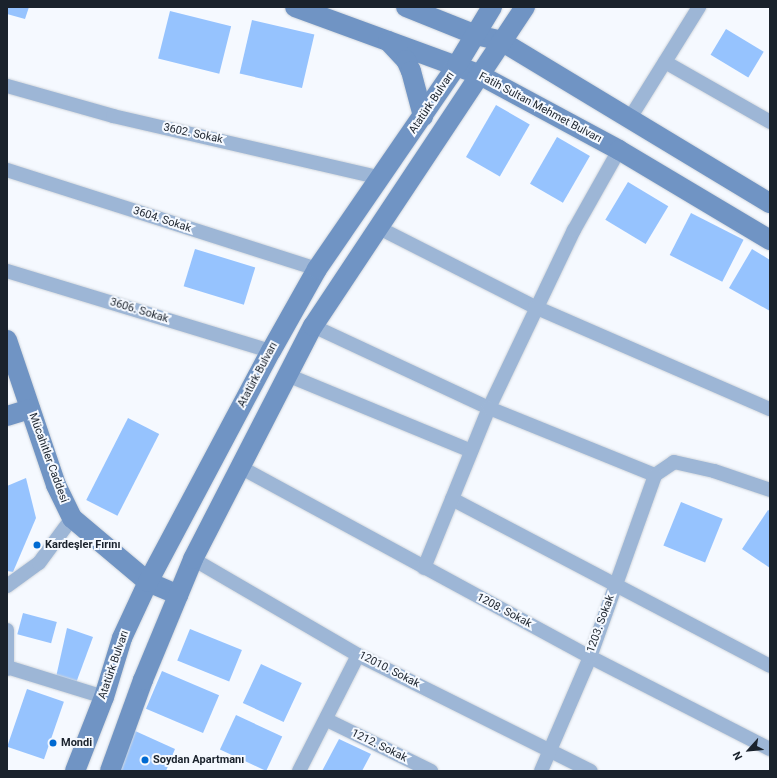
<!DOCTYPE html>
<html>
<head>
<meta charset="utf-8">
<style>
  body { margin:0 }
  #map { position:relative; width:777px; height:778px; overflow:hidden; background:#f5f9ff; font-family:Roboto,sans-serif }
  div>[style] { position:absolute }
  .building>* { inset:0; background:#96c3fe; transform-origin:0 0 }
  .roads { filter:drop-shadow(0 0 1px #d2d7dd) drop-shadow(0 0 1px #d2d7dd) }
  .street>* { height:14px; margin:-7px; padding:0 7px; transform-origin:7px; border-radius:7px; background:#9db6d6 }
  .secondary>* { height:20px; margin:-10px; padding:0 10px; transform-origin:10px; border-radius:10px; background:#7094c4 }
  .dots>* { width:11px; height:11px; translate:-50% -50%; box-sizing:border-box; border:2px solid #f5f9ff; border-radius:50% }
  span { translate:-50% -50%; white-space:nowrap; text-align:center; line-height:1.15; -webkit-text-stroke:4px #f5f9ff; paint-order:stroke }
  .street-label { font-size:11px; color:#1a222c }
  .poi-label { font-size:11px; color:#1a222c; font-weight:700 }
  .left { translate:0 -50%; text-align:left }
  .frame { position:absolute; inset:0; border:8px solid #1a222c; pointer-events:none }
  .north { position:absolute; left:729px; top:730px; width:40px; height:40px; -webkit-text-stroke:3px #f5f9ff; paint-order:stroke; rotate:243deg; font-size:11px; font-weight:700; line-height:16px; text-align:center; color:#1a222c }
  .north::after { content:''; display:block; margin:auto; width:14px; height:18px; background:#1a222c; clip-path:polygon(50% 0,100% 100%,50% 72%,0 100%) }
</style>
</head>
<body>
<div id="map">
  <div class="building">
    <div style="clip-path:polygon(7px 7px,29px 7px,25px 19px,7px 14px)"></div>
    <div style="left:170px;top:11px;width:63px;height:49px;rotate:14deg"></div>
    <div style="left:252px;top:20px;width:64px;height:55px;rotate:13deg"></div>
    <div style="left:726px;top:29px;width:44px;height:30px;rotate:31deg"></div>
    <div style="left:496px;top:105px;width:39px;height:60px;rotate:30deg"></div>
    <div style="left:557px;top:137px;width:38px;height:54px;rotate:30deg"></div>
    <div style="left:628px;top:182px;width:47px;height:44px;rotate:31deg"></div>
    <div style="left:691px;top:213px;width:59px;height:47px;rotate:27deg"></div>
    <div style="left:195px;top:249px;width:63px;height:39px;rotate:17deg"></div>
    <div style="clip-path:polygon(752px 249px,770px 260px,770px 311px,729px 288px)"></div>
    <div style="left:128px;top:418px;width:35px;height:92px;rotate:27deg"></div>
    <div style="clip-path:polygon(26px 478px,36px 518px,13px 572px,7px 571px,7px 486px)"></div>
    <div style="left:681px;top:502px;width:45px;height:47px;rotate:22deg"></div>
    <div style="clip-path:polygon(768px 510px,770px 511px,770px 568px,742px 549px)"></div>
    <div style="left:23px;top:613px;width:35px;height:22px;rotate:15deg"></div>
    <div style="clip-path:polygon(67px 628px,93px 637px,76px 683px,56px 677px)"></div>
    <div style="left:190px;top:629px;width:56px;height:34px;rotate:22deg"></div>
    <div style="left:261px;top:664px;width:45px;height:43px;rotate:25deg"></div>
    <div style="left:162px;top:671px;width:62px;height:41px;rotate:23deg"></div>
    <div style="left:27px;top:689px;width:39px;height:61px;rotate:19deg"></div>
    <div style="left:236px;top:715px;width:51px;height:38px;rotate:25deg"></div>
    <div style="clip-path:polygon(133px 730px,175px 749px,166px 771px,115px 771px)"></div>
    <div style="clip-path:polygon(339px 739px,371px 754px,362px 771px,322px 771px)"></div>
  </div>
  <div class="roads">
    <div class="street">
      <div style="left:665px;top:62px;width:121px;rotate:29.7deg"></div>
      <div style="left:7px;top:86px;width:110px;rotate:15.8deg"></div>
      <div style="left:113px;top:116px;width:275px;rotate:13deg"></div>
      <div style="left:630px;top:118px;width:131px;rotate:-58.1deg"></div>
      <div style="left:7px;top:170px;width:325px;rotate:17.7deg"></div>
      <div style="left:379px;top:228px;width:175px;rotate:26.9deg"></div>
      <div style="left:535px;top:307px;width:256px;rotate:23.5deg"></div>
      <div style="left:7px;top:271px;width:276px;rotate:16.9deg"></div>
      <div style="left:313px;top:326px;width:194px;rotate:25deg"></div>
      <div style="left:489px;top:408px;width:197px;rotate:-64.5deg"></div>
      <div style="left:574px;top:230px;width:92px;rotate:-60.6deg"></div>
      <div style="left:287px;top:375px;width:199px;rotate:22.4deg"></div>
      <div style="left:240px;top:467px;width:398px;rotate:28.5deg"></div>
      <div style="left:590px;top:657px;width:202px;rotate:27.1deg"></div>
      <div style="left:655px;top:475px;width:23px;rotate:-34deg"></div>
      <div style="left:674px;top:462px;width:41px;rotate:12.7deg"></div>
      <div style="left:714px;top:471px;width:59px;rotate:18.7deg"></div>
      <div style="left:452px;top:499px;width:359px;rotate:27.7deg"></div>
      <div style="left:193px;top:559px;width:191px;rotate:30.2deg"></div>
      <div style="left:358px;top:655px;width:260px;rotate:26.5deg"></div>
      <div style="left:424px;top:568px;width:173px;rotate:-67.9deg"></div>
      <div style="left:489px;top:408px;width:179px;rotate:22deg"></div>
      <div style="left:7px;top:586px;width:39px;rotate:-36deg"></div>
      <div style="left:39px;top:563px;width:56px;rotate:-53.7deg"></div>
      <div style="left:7px;top:630px;width:39px;rotate:90deg"></div>
      <div style="left:7px;top:667px;width:102px;rotate:17.2deg"></div>
      <div style="left:327px;top:720px;width:116px;rotate:26.1deg"></div>
      <div style="left:299px;top:771px;width:130px;rotate:-63deg"></div>
      <div style="left:541px;top:771px;width:124px;rotate:-66.7deg"></div>
      <div style="left:590px;top:657px;width:193px;rotate:-70.3deg"></div>
    </div>
    <div class="secondary">
      <div style="left:295px;top:7px;width:195px;rotate:20.1deg"></div>
      <div style="left:478px;top:74px;width:160px;rotate:28.3deg"></div>
      <div style="left:619px;top:150px;width:176px;rotate:30.8deg"></div>
      <div style="left:406px;top:7px;width:75px;rotate:21.8deg"></div>
      <div style="left:476px;top:35px;width:26px;rotate:13deg"></div>
      <div style="left:501px;top:41px;width:314px;rotate:31.1deg"></div>
      <div style="left:388px;top:41px;width:26px;rotate:47deg"></div>
      <div style="left:406px;top:60px;width:12px;rotate:66deg"></div>
      <div style="left:411px;top:71px;width:47px;rotate:75.1deg"></div>
      <div style="left:7px;top:340px;width:153px;rotate:71.3deg"></div>
      <div style="left:56px;top:485px;width:37px;rotate:64deg"></div>
      <div style="left:72px;top:518px;width:99px;rotate:40.1deg"></div>
      <div style="left:148px;top:582px;width:33px;rotate:23deg"></div>
      <div style="left:7px;top:416px;width:24px;rotate:-17deg"></div>
      <div style="left:75px;top:771px;width:79px;rotate:-68.6deg"></div>
      <div style="left:104px;top:697px;width:62px;rotate:-73deg"></div>
      <div style="left:122px;top:638px;width:62px;rotate:-65.1deg"></div>
      <div style="left:148px;top:582px;width:262px;rotate:-62deg"></div>
      <div style="left:271px;top:351px;width:94px;rotate:-60.7deg"></div>
      <div style="left:317px;top:269px;width:247px;rotate:-55.5deg"></div>
      <div style="left:457px;top:65px;width:68px;rotate:-58.9deg"></div>
      <div style="left:110px;top:771px;width:97px;rotate:-70.1deg"></div>
      <div style="left:143px;top:680px;width:131px;rotate:-67.5deg"></div>
      <div style="left:193px;top:559px;width:262px;rotate:-62.8deg"></div>
      <div style="left:313px;top:326px;width:383px;rotate:-56.4deg"></div>
    </div>
  </div>
  <div class="dots">
    <div style="left:37px;top:545px;background:#006ad2"></div>
    <div style="left:53px;top:743px;background:#006ad2"></div>
    <div style="left:145px;top:760px;background:#006ad2"></div>
  </div>
  <div class="street-label">
    <span style="left:432px;top:103px;rotate:-56deg">Atatürk Bulvarı</span>
    <span style="left:540px;top:108px;rotate:28deg">Fatih Sultan Mehmet Bulvarı</span>
    <span style="left:193px;top:134px;rotate:12deg">3602. Sokak</span>
    <span style="left:162px;top:220px;rotate:18deg">3604. Sokak</span>
    <span style="left:139px;top:311px;rotate:17deg">3606. Sokak</span>
    <span style="left:258px;top:375px;rotate:-62deg">Atatürk Bulvarı</span>
    <span style="left:48px;top:458px;rotate:70deg">Mücahitler Caddesi</span>
    <span style="left:504px;top:611px;rotate:28deg">1208. Sokak</span>
    <span style="left:601px;top:624px;rotate:-70deg">1203. Sokak</span>
    <span style="left:114px;top:665px;rotate:-71deg">Atatürk Bulvarı</span>
    <span style="left:389px;top:670px;rotate:27deg">12010. Sokak</span>
    <span style="left:379px;top:746px;rotate:26deg">1212. Sokak</span>
  </div>
  <div class="poi-label">
    <span class="left" style="left:45px;top:545px">Kardeşler Fırını</span>
    <span class="left" style="left:61px;top:743px">Mondi</span>
    <span class="left" style="left:153px;top:760px">Soydan Apartmanı</span>
  </div>
  <div class="frame"></div>
  <div class="north">N</div>
</div>
</body>
</html>
